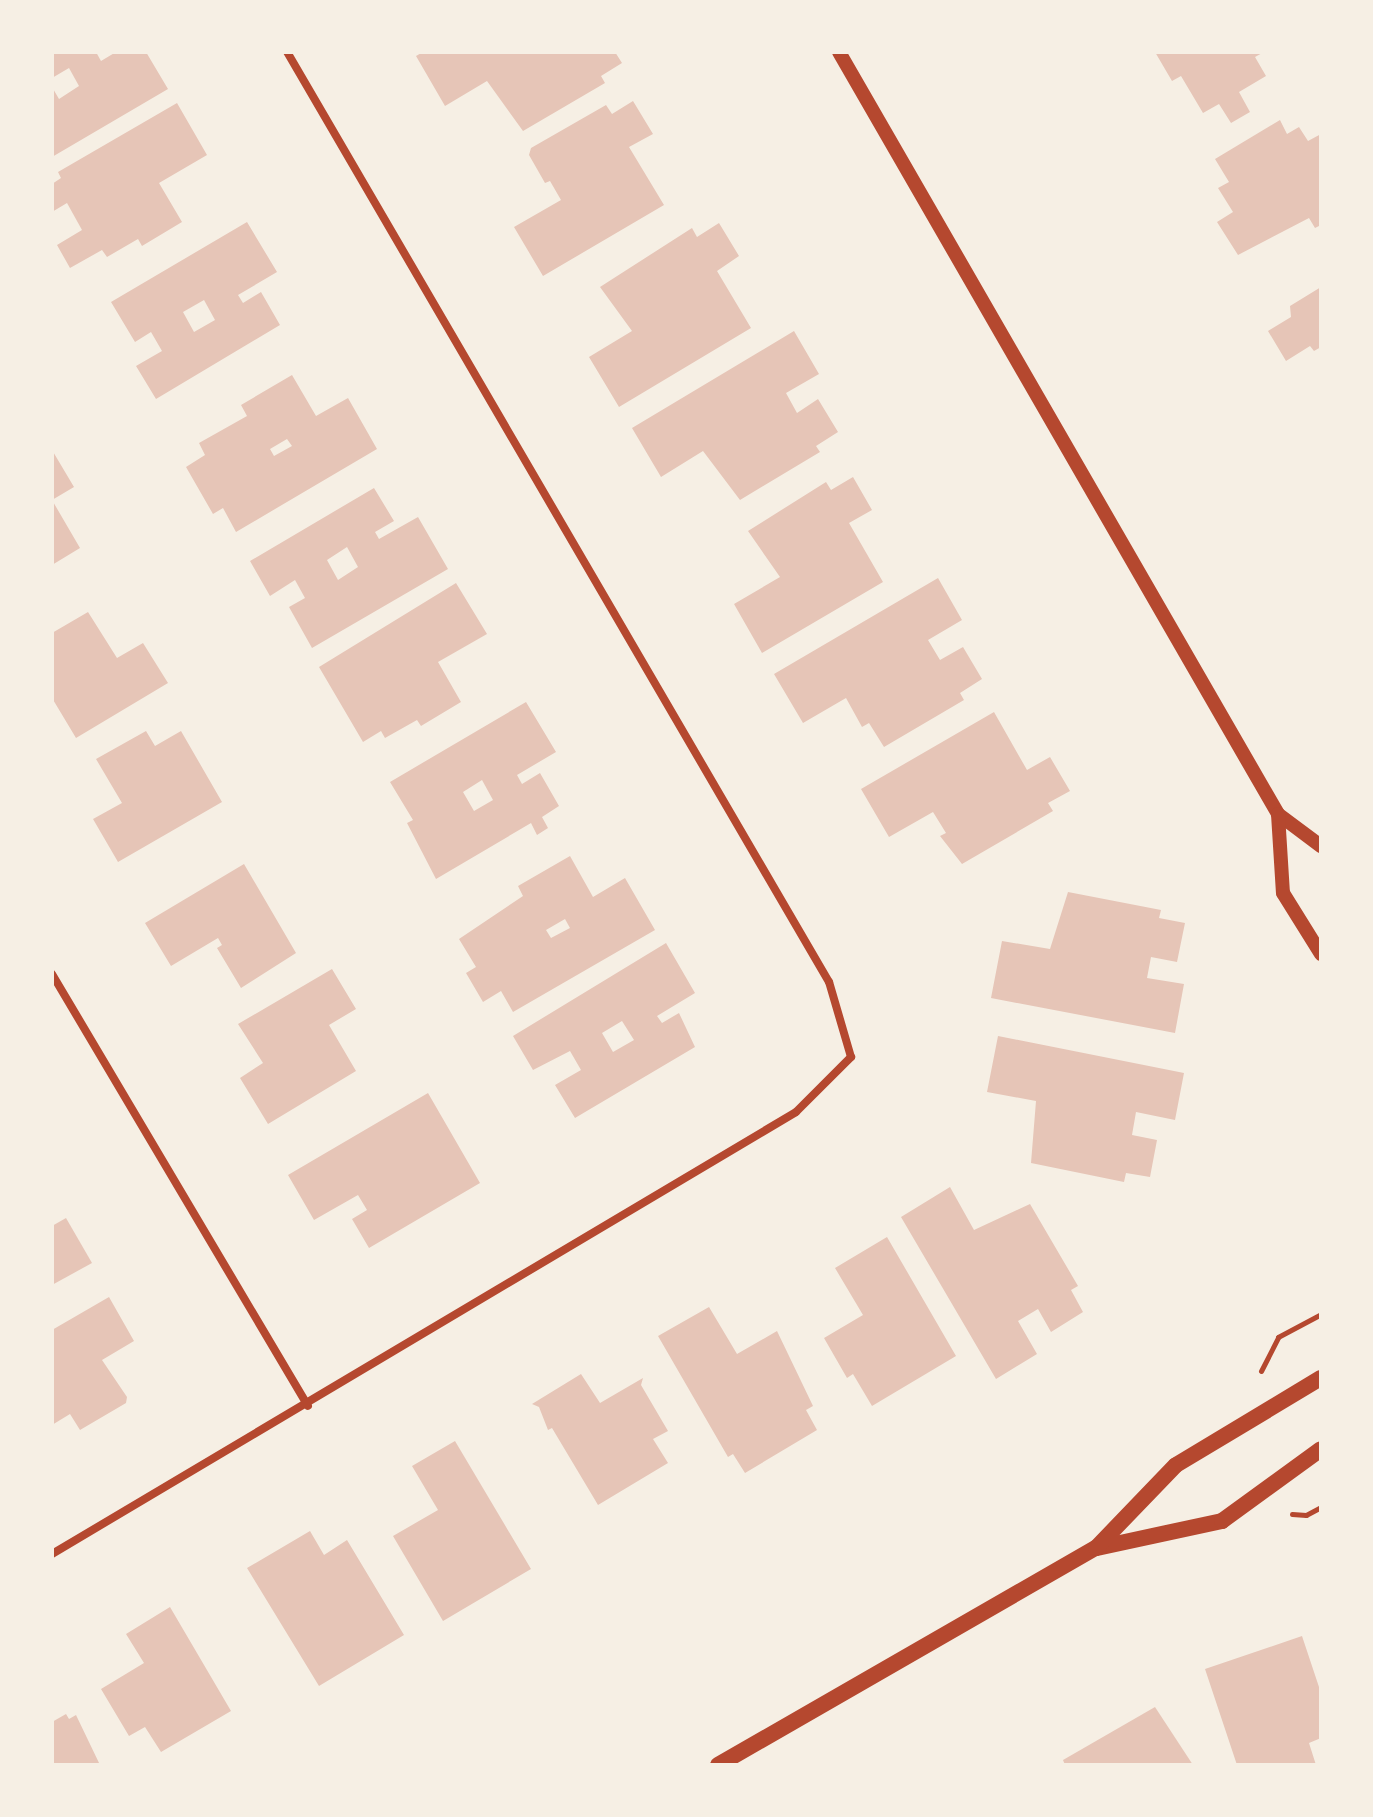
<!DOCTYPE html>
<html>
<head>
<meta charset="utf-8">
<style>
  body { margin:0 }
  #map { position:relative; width:1373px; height:1817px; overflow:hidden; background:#f6efe4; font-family:Karla,sans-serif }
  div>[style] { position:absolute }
  .building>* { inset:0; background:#e6c5b7 }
  .path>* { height:5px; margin:-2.5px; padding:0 2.5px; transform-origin:2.5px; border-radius:2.5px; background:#b5482f }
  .minor>* { height:8px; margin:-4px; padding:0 4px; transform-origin:4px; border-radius:4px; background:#b5482f }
  .tertiary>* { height:14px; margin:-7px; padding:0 7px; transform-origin:7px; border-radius:7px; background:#b5482f }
  .secondary>* { height:16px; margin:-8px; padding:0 8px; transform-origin:8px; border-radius:8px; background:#b5482f }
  span { translate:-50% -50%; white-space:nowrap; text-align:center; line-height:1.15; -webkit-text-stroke:7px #f6efe4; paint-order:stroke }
  .frame { position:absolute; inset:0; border:54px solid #f6efe4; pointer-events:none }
</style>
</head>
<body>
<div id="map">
  <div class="building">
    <div style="clip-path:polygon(52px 52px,96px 52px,101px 61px,116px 52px,146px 52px,168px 89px,52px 157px,52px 87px,59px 99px,79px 86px,69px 68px,52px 78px)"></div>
    <div style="clip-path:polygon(423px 52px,615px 52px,622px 63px,601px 76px,605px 83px,523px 131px,487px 81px,445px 106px,416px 56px)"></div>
    <div style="clip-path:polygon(1155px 52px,1264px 52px,1255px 57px,1266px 76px,1239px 92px,1250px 112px,1231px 123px,1219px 104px,1203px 113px,1181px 76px,1172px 81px)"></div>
    <div style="clip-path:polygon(633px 101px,653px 134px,629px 147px,664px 205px,543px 276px,514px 227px,561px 200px,550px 181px,545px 183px,529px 155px,531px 148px,606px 105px,612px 114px)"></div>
    <div style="clip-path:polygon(177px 103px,207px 155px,159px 183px,182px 222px,142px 246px,138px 239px,107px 257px,102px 250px,70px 268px,57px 245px,82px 230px,67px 203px,52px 212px,52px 184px,61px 178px,58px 172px)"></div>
    <div style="clip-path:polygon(1280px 120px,1287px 134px,1299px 127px,1308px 141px,1321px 134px,1321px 225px,1315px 228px,1309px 218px,1238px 255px,1217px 222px,1233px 212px,1218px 188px,1229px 182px,1215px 159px)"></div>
    <div style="clip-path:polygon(evenodd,247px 222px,277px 272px,238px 295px,243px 303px,261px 292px,280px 325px,156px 399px,136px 366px,162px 351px,151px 332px,135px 342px,111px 302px,247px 222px,204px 300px,215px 320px,194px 332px,183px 312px,204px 300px)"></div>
    <div style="clip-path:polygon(719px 223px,739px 256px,717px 271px,751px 328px,619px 407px,589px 357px,632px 331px,600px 287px,692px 228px,697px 237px)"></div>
    <div style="clip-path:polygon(1321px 287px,1321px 347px,1314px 351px,1310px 346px,1286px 361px,1268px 331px,1291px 317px,1290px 306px)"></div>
    <div style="clip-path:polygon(794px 331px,819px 374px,786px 393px,797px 413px,818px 399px,838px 432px,816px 446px,820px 452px,740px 500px,703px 451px,661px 477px,632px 428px)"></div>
    <div style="clip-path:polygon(evenodd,292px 375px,316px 416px,348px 398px,377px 449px,236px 532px,223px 508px,213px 514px,186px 467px,205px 455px,199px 443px,247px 416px,241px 405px,292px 375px,287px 439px,292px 446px,274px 456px,270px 449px,287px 439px)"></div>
    <div style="clip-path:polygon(52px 450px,74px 487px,52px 500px,80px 548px,52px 565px)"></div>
    <div style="clip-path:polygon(853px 477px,872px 510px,849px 523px,883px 582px,762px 653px,734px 604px,780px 577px,748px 531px,826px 482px,831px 490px)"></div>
    <div style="clip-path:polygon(evenodd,374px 488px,394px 521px,375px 532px,379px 539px,418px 517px,448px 569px,312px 648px,289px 607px,305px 598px,295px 580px,270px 596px,250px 561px,374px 488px,347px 547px,358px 567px,338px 580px,327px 560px,347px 547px)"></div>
    <div style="clip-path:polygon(938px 578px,962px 620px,928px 640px,940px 660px,963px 647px,982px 679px,960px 693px,964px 700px,884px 747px,869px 723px,862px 727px,846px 698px,803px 723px,774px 674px)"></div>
    <div style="clip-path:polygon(456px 583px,487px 634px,438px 662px,461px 702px,421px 726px,417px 720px,385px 738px,381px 731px,363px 742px,319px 667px)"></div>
    <div style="clip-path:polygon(88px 612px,117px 658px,143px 643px,168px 683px,76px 738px,52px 698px,52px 633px)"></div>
    <div style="clip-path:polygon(evenodd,526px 702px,556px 752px,517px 775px,522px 784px,540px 773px,559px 806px,542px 817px,548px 828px,537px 835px,531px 823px,436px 879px,407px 823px,413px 820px,390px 782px,526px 702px,482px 780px,493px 800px,474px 811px,463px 792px,482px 780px)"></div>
    <div style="clip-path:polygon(994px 712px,1027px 770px,1050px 757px,1070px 791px,1048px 803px,1053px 811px,962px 864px,940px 836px,946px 833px,933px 812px,889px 837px,861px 789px)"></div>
    <div style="clip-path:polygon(146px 731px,155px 746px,181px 731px,222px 802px,118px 862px,93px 819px,122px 803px,96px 759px)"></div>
    <div style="clip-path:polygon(evenodd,570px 856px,593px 897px,625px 878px,655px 930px,513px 1012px,501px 991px,483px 1002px,466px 973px,476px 967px,459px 939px,523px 896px,518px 886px,570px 856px,565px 919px,570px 928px,551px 938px,546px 930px,565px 919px)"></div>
    <div style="clip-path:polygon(244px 864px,296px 953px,241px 988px,217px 948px,222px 945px,218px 938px,171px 966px,145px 923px)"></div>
    <div style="clip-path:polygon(1068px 892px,1161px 910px,1159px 918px,1185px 923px,1177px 962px,1151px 957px,1147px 978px,1184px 984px,1175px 1033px,991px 998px,1002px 941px,1050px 949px)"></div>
    <div style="clip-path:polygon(evenodd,666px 943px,695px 993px,657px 1016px,662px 1023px,679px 1013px,695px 1047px,575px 1118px,555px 1085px,581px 1070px,570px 1051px,533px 1070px,513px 1036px,666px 943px,622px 1021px,634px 1040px,613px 1052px,602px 1033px,622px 1021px)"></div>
    <div style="clip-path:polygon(332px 969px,356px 1009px,329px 1025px,356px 1071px,268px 1124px,240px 1078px,263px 1063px,238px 1024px)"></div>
    <div style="clip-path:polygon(998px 1036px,1184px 1073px,1175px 1120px,1136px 1112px,1132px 1135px,1157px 1140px,1150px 1177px,1126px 1173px,1124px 1182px,1031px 1163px,1036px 1101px,987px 1092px)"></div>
    <div style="clip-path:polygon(428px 1093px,480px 1183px,369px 1248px,352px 1219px,367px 1210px,358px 1195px,314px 1220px,288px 1175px)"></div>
    <div style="clip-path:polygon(950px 1187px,974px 1230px,1030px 1204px,1078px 1286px,1071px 1290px,1083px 1312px,1051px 1332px,1038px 1309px,1018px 1321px,1037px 1354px,996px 1379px,901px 1217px)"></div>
    <div style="clip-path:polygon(66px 1218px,92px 1263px,52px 1285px,52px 1226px)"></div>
    <div style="clip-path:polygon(887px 1237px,956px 1356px,872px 1406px,853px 1374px,847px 1378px,824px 1338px,863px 1315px,835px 1268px)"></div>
    <div style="clip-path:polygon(109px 1297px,134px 1341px,102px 1360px,127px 1397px,126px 1403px,80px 1430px,70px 1414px,52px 1425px,52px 1330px)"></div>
    <div style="clip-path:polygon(709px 1307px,737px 1354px,777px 1331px,813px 1406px,806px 1410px,817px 1430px,745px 1473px,733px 1454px,728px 1457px,658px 1336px)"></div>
    <div style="clip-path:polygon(581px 1374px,600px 1403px,643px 1378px,641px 1385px,668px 1431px,653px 1439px,668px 1463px,598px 1505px,552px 1428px,548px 1430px,539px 1407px,532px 1404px)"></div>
    <div style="clip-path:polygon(455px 1441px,531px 1569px,443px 1621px,393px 1536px,438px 1510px,412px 1466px)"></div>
    <div style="clip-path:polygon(310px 1531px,324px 1555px,347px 1540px,404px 1635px,319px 1686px,247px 1568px)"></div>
    <div style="clip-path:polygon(170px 1607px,231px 1711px,161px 1752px,145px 1727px,129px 1736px,101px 1689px,144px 1663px,126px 1634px)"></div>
    <div style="clip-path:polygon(1302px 1636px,1321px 1693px,1321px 1738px,1309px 1743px,1316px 1765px,1237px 1765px,1205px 1669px)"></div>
    <div style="clip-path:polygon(1155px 1707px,1193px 1765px,1065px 1765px,1063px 1760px)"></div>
    <div style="clip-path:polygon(66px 1714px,69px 1719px,76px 1715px,100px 1765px,52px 1765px,52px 1722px)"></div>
  </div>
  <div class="path">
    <div style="left:1261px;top:1371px;width:38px;rotate:-63deg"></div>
    <div style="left:1278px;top:1337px;width:49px;rotate:-28.1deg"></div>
    <div style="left:1292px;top:1514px;width:14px;rotate:4deg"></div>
    <div style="left:1306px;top:1515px;width:17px;rotate:-28deg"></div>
  </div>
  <div class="minor">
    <div style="left:52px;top:974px;width:502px;rotate:59.35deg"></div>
    <div style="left:52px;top:1554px;width:865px;rotate:-30.71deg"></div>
    <div style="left:796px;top:1112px;width:78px;rotate:-45deg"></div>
    <div style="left:851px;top:1057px;width:78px;rotate:-106.3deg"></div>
    <div style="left:829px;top:982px;width:1076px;rotate:-120.23deg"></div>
  </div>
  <div class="tertiary">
    <div style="left:839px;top:52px;width:879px;rotate:60.05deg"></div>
    <div style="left:1278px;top:814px;width:54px;rotate:36.7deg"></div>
    <div style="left:1278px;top:814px;width:79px;rotate:86.4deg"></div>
    <div style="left:1283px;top:893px;width:72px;rotate:58.1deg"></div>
  </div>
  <div class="secondary">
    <div style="left:1097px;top:1548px;width:128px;rotate:-12.2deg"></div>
    <div style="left:1222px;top:1521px;width:122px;rotate:-36deg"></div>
    <div style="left:718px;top:1765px;width:436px;rotate:-29.9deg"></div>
    <div style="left:1096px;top:1548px;width:115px;rotate:-46.1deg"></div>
    <div style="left:1176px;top:1465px;width:169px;rotate:-31deg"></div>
  </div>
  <div class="frame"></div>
</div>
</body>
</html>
